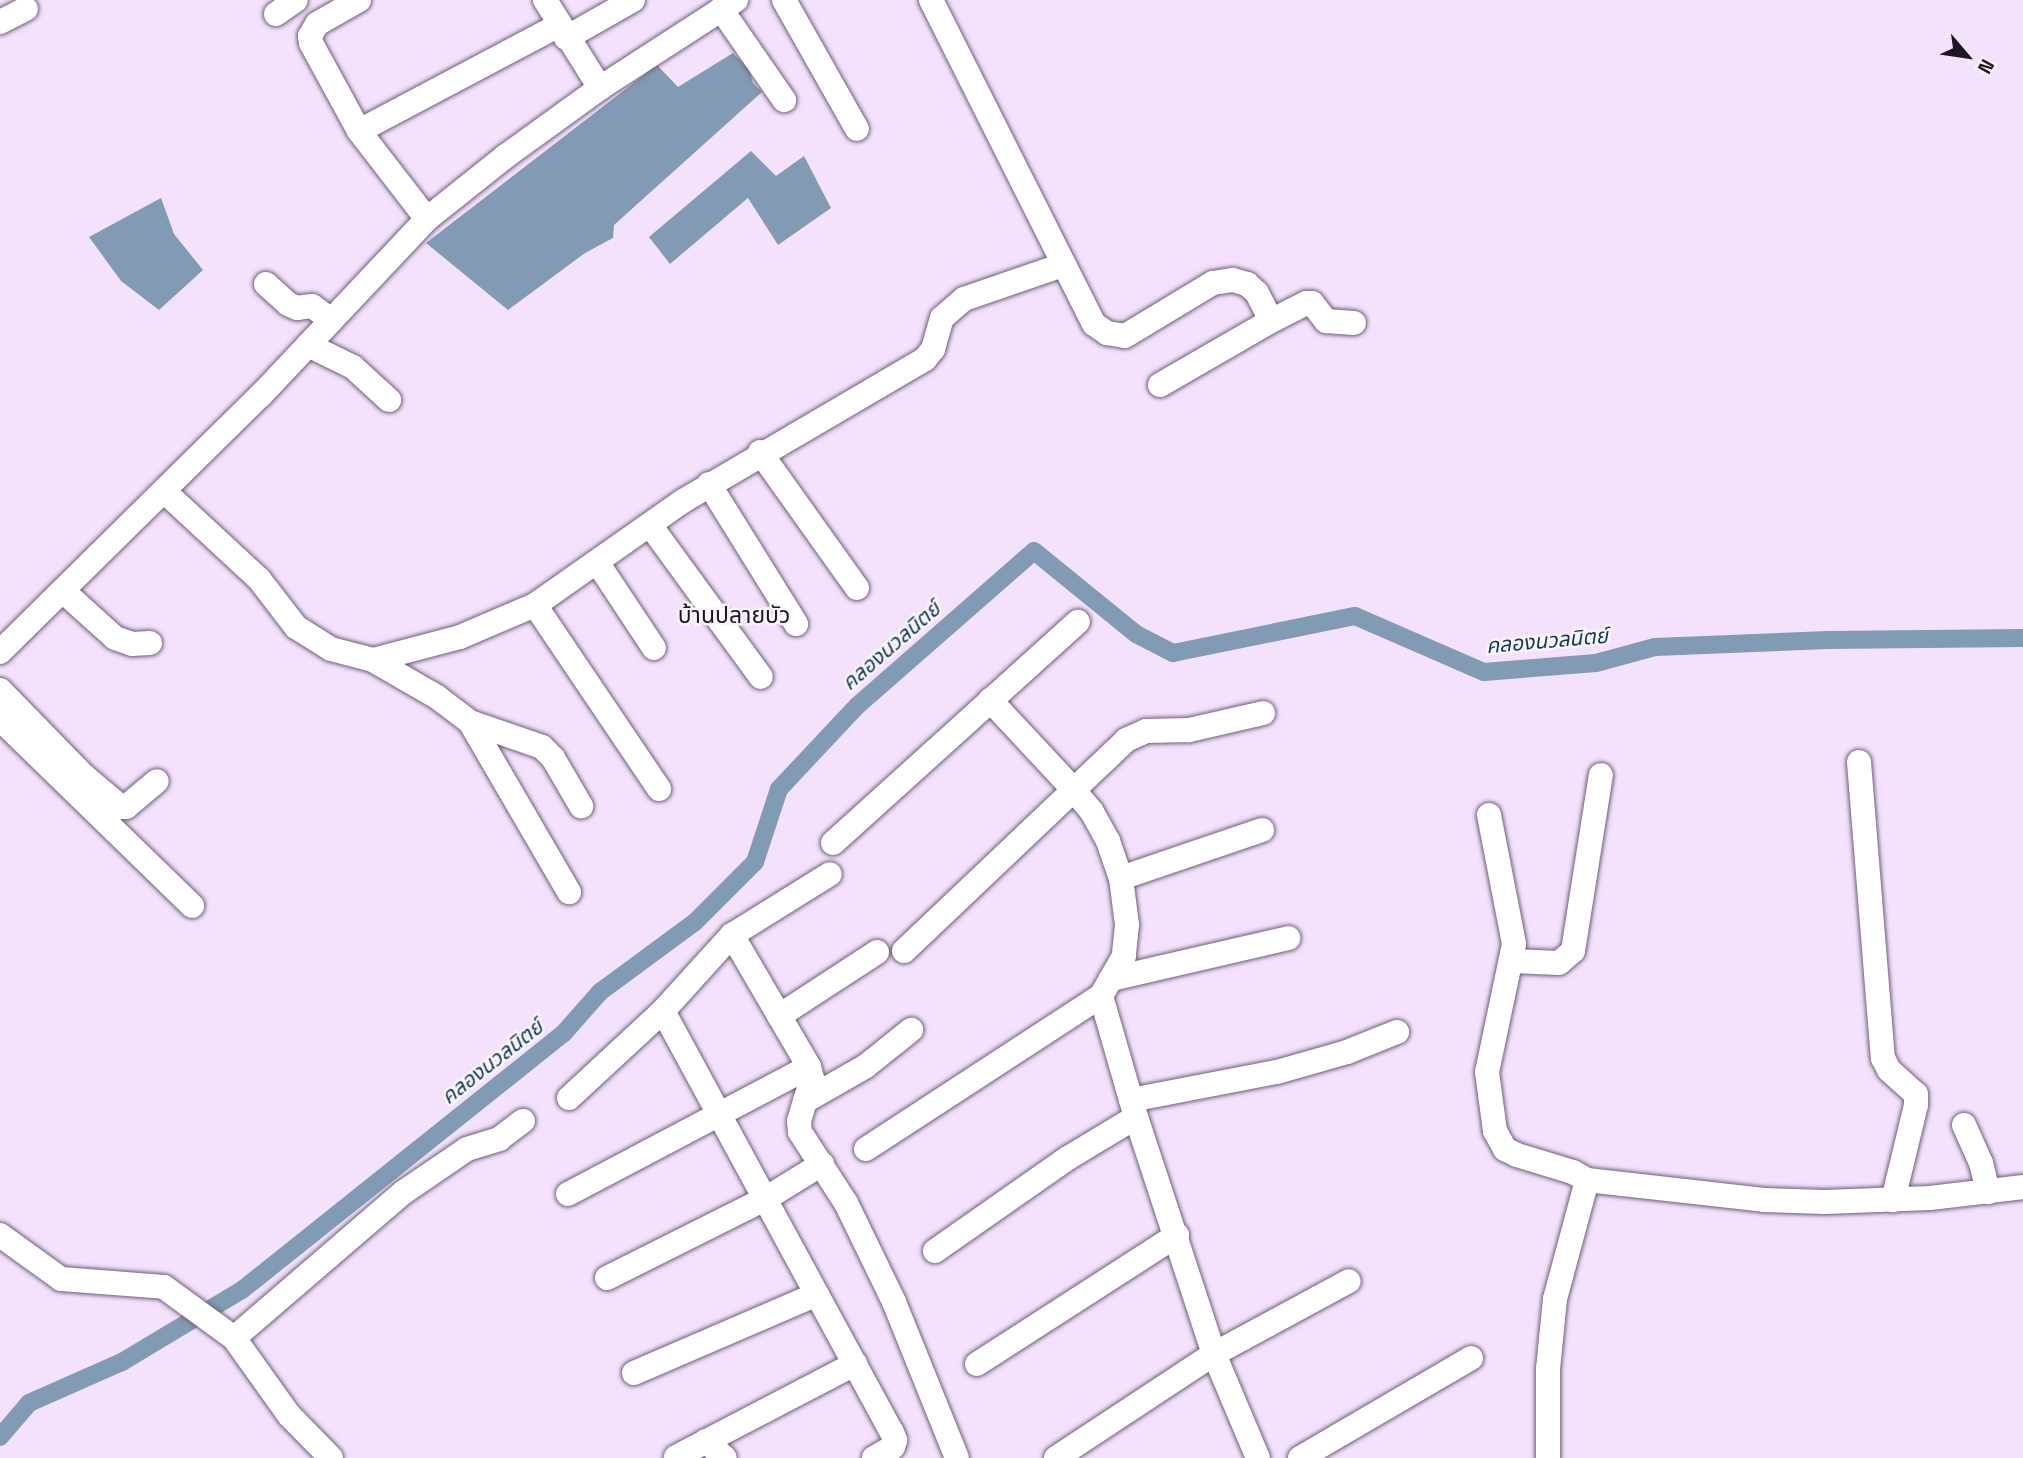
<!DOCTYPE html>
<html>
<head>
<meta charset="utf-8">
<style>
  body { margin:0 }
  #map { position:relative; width:2023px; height:1458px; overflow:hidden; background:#f4e2fd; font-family:"Space Grotesk","Noto Sans Thai",sans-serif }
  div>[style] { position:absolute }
  .water>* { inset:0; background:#809bb3 }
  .canal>* { height:18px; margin:-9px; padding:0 9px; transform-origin:9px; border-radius:9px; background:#809bb3 }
  .roads { filter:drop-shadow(0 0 2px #705d79) drop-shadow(0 0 2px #705d79) }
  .minor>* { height:24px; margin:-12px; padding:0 12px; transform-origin:12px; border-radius:12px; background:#fff }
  span { translate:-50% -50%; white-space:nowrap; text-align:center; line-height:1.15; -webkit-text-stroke:5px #faf5fc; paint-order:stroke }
  .water-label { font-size:21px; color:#0c3a5c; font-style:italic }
  .quarter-label { font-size:23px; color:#1e1621 }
  .north { position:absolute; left:1932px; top:21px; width:70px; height:70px; -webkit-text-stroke:5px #faf5fc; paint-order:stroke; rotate:119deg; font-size:19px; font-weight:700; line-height:28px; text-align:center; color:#1e1621 }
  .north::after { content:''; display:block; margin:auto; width:24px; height:32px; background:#1e1621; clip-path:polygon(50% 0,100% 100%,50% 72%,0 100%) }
</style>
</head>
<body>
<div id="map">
  <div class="water">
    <div style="clip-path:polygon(733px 53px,750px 71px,753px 83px,762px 92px,614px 225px,613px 238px,585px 253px,508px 310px,426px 243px,657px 65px,678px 87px)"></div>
    <div style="clip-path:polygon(751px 151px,776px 176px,804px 156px,831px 208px,778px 245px,748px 198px,670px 264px,649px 237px)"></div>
    <div style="clip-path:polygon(161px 198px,174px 234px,203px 270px,159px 310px,121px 281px,89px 237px)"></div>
  </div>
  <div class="canal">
    <div style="left:0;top:1437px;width:45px;rotate:-49.5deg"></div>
    <div style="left:29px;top:1403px;width:102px;rotate:-23.8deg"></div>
    <div style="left:122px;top:1362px;width:140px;rotate:-31deg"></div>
    <div style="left:242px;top:1290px;width:411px;rotate:-38.6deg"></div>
    <div style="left:563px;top:1034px;width:56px;rotate:-48.6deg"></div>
    <div style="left:600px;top:992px;width:118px;rotate:-36.4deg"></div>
    <div style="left:695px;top:922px;width:85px;rotate:-45deg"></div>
    <div style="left:755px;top:862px;width:77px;rotate:-71.8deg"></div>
    <div style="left:779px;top:789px;width:114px;rotate:-46.8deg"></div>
    <div style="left:857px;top:706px;width:235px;rotate:-41.2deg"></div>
    <div style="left:1034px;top:551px;width:132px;rotate:39.1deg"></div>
    <div style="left:1136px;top:634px;width:42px;rotate:27.2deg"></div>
    <div style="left:1173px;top:653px;width:186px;rotate:-11.5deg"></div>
    <div style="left:1355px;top:616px;width:141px;rotate:23.5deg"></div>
    <div style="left:1484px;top:672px;width:112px;rotate:-4.6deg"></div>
    <div style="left:1596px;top:663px;width:61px;rotate:-15.2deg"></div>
    <div style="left:1655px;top:647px;width:173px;rotate:-2.3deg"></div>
    <div style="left:1828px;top:640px;width:195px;rotate:-0.6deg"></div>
  </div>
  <div class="roads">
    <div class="minor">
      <div style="left:359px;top:0;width:48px;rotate:150.3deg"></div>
      <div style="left:317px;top:24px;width:14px;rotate:120deg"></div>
      <div style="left:310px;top:36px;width:7px;rotate:82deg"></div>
      <div style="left:311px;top:43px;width:100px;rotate:61.4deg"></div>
      <div style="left:359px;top:131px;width:111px;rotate:52.3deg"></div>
      <div style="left:545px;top:0;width:104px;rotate:58deg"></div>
      <div style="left:784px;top:0;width:148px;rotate:60.5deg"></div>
      <div style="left:931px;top:0;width:363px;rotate:63.3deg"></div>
      <div style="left:1094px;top:324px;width:16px;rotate:35deg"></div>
      <div style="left:1107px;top:333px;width:18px;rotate:9deg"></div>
      <div style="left:1125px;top:336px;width:103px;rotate:-31.1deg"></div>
      <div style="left:1213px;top:283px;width:20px;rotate:-9deg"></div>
      <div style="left:1233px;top:280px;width:15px;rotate:16deg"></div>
      <div style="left:1247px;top:284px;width:13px;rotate:42deg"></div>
      <div style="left:1257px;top:293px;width:31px;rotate:63deg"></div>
      <div style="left:1271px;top:321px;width:39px;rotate:-27deg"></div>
      <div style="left:1306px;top:303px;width:6px"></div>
      <div style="left:1312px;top:303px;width:23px;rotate:52deg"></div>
      <div style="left:1326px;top:321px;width:28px;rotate:4deg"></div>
      <div style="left:721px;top:9px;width:111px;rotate:55.3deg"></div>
      <div style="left:276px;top:14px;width:24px;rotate:-35deg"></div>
      <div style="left:0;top:22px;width:29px;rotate:-27deg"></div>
      <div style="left:566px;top:38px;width:77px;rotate:-29.6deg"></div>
      <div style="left:359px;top:131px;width:226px;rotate:-27.9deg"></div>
      <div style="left:266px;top:284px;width:30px;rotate:42deg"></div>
      <div style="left:288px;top:304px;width:10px;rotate:24deg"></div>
      <div style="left:297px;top:308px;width:15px;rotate:-8deg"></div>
      <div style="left:312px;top:306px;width:24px;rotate:36deg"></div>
      <div style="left:308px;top:345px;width:50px;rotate:26.1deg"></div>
      <div style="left:353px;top:367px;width:49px;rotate:42.5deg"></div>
      <div style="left:1160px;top:385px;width:128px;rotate:-30deg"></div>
      <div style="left:760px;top:452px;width:167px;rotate:54.5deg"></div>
      <div style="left:709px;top:484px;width:165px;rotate:58.1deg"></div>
      <div style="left:165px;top:492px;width:128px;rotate:42.8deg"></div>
      <div style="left:259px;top:579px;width:61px;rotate:52.4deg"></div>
      <div style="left:296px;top:627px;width:41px;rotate:32.2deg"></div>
      <div style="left:331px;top:649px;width:43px;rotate:14.7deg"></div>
      <div style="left:373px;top:660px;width:90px;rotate:-14.8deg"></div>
      <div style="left:460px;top:637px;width:82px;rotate:-23.1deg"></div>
      <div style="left:535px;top:605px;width:181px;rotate:-35.1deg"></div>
      <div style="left:683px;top:501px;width:281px;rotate:-30.4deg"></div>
      <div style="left:925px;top:359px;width:13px;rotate:-51deg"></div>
      <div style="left:933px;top:349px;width:32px;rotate:-74deg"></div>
      <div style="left:942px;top:318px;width:29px;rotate:-41deg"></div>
      <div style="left:964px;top:299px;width:105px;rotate:-19deg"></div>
      <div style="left:650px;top:525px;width:188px;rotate:53.9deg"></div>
      <div style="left:597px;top:562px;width:103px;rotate:56.5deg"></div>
      <div style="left:63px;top:591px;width:70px;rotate:42.1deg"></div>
      <div style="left:115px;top:638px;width:18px;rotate:19deg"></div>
      <div style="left:132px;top:644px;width:18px;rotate:-3deg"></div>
      <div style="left:535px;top:605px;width:222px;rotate:56deg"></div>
      <div style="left:0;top:652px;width:366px;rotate:-44.6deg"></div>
      <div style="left:261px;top:395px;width:242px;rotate:-46.7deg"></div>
      <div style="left:427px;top:219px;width:101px;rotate:-38.6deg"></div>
      <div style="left:506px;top:156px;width:116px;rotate:-35.9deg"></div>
      <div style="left:600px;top:88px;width:162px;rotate:-32.9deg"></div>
      <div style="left:373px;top:660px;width:74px;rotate:30deg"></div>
      <div style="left:437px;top:697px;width:41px;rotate:37.1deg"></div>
      <div style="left:470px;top:722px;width:197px;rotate:59.8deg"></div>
      <div style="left:0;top:690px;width:120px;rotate:45.7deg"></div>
      <div style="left:84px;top:776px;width:48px;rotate:40deg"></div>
      <div style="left:121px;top:807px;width:5px"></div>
      <div style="left:126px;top:807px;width:40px;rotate:-40deg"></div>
      <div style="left:990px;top:700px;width:120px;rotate:47deg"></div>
      <div style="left:1072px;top:788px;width:31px;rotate:50deg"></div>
      <div style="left:1092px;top:812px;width:33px;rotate:61deg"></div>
      <div style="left:1108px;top:841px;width:39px;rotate:71deg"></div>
      <div style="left:1121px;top:878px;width:47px;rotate:82.7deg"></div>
      <div style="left:1127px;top:925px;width:31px;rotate:96deg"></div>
      <div style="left:1124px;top:956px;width:46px;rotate:119.9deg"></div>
      <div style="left:1101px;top:996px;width:126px;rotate:73.9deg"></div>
      <div style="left:1136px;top:1117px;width:250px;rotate:71.8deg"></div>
      <div style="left:1214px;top:1354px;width:113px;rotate:67.1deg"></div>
      <div style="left:0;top:719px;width:268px;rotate:44.2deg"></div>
      <div style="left:470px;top:722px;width:76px;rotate:19.1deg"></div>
      <div style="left:542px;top:747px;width:16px;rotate:45deg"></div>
      <div style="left:553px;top:758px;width:56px;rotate:59.7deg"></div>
      <div style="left:1859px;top:762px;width:297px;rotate:85.4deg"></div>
      <div style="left:1883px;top:1058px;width:13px;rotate:63deg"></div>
      <div style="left:1889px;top:1070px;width:36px;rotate:42deg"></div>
      <div style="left:1916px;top:1094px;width:11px;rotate:90deg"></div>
      <div style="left:1916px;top:1105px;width:98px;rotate:103.6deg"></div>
      <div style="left:1489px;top:815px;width:131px;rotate:79deg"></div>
      <div style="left:1514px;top:944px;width:131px;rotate:101.9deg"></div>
      <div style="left:1487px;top:1072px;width:60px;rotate:82.3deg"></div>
      <div style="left:1495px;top:1131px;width:21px;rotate:61deg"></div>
      <div style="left:1505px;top:1149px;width:13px;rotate:27deg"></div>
      <div style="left:1517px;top:1155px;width:59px;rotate:16.9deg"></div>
      <div style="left:1573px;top:1172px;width:16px;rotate:30deg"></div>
      <div style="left:833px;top:843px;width:330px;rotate:-42.1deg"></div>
      <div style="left:1121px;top:878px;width:149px;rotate:-18.8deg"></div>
      <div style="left:732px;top:935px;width:153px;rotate:59.7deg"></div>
      <div style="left:809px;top:1067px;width:11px;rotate:75deg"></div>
      <div style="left:812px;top:1078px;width:45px;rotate:106.8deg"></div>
      <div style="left:799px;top:1121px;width:11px;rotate:85deg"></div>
      <div style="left:800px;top:1132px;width:85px;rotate:57.1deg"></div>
      <div style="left:846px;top:1203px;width:110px;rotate:64.1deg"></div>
      <div style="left:894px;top:1302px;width:168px;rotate:68deg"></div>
      <div style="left:904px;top:951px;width:306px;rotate:-43.5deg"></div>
      <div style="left:1126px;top:740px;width:22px;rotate:-24deg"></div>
      <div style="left:1146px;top:731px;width:43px;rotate:-1.3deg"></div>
      <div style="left:1189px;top:730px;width:76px;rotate:-12.9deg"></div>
      <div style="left:1513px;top:961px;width:46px;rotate:2.5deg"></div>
      <div style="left:1559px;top:963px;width:18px;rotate:-41deg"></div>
      <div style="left:1573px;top:951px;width:178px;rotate:-81deg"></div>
      <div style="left:1111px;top:979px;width:182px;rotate:-13deg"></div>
      <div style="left:663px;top:1011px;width:479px;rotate:61.5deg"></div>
      <div style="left:892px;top:1432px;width:9px;rotate:69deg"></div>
      <div style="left:895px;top:1440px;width:7px;rotate:106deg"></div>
      <div style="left:893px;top:1447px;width:22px;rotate:150deg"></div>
      <div style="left:779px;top:1016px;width:117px;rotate:-33.1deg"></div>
      <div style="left:569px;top:1098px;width:128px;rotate:-42.8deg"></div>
      <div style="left:663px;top:1011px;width:103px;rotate:-47.8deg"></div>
      <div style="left:732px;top:935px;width:115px;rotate:-31.9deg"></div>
      <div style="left:1131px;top:1100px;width:149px;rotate:-10.9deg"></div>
      <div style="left:1277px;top:1072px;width:73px;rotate:-15.9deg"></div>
      <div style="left:1347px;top:1052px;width:54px;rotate:-21.8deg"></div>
      <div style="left:805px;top:1101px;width:70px;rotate:-29.8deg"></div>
      <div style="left:866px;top:1066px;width:58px;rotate:-38.7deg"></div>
      <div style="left:1964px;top:1125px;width:42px;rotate:65.9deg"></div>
      <div style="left:1981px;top:1163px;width:30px;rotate:76deg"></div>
      <div style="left:866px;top:1149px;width:280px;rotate:-33.1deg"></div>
      <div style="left:568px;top:1194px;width:272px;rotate:-27.8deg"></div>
      <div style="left:0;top:1235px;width:75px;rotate:35.8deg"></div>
      <div style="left:61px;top:1279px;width:103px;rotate:4.4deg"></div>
      <div style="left:164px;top:1287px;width:87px;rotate:36.1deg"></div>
      <div style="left:234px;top:1338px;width:95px;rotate:54.5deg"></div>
      <div style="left:289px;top:1415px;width:60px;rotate:45.7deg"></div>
      <div style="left:935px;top:1251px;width:162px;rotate:-35deg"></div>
      <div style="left:1068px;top:1158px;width:79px;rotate:-31.1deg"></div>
      <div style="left:607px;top:1278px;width:177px;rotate:-26.6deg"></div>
      <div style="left:765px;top:1199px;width:67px;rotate:-31.6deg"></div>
      <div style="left:234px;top:1338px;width:224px;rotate:-40.7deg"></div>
      <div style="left:404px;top:1192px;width:76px;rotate:-34.3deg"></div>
      <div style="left:467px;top:1149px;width:34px;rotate:-17deg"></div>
      <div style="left:499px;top:1139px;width:30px;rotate:-37deg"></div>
      <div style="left:977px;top:1364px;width:238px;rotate:-32.8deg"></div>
      <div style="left:634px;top:1373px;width:199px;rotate:-23.3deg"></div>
      <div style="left:706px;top:1441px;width:25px;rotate:42deg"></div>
      <div style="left:676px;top:1457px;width:202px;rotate:-27.5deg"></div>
      <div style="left:1056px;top:1458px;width:189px;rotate:-33.4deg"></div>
      <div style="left:1214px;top:1354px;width:153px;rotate:-28.4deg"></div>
      <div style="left:1300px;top:1458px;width:198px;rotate:-30.3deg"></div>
      <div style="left:1548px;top:1458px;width:89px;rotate:-90deg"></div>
      <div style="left:1548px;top:1369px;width:70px;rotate:-84.3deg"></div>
      <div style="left:1555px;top:1299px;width:123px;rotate:-74.9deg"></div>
      <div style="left:1587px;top:1180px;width:178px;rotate:6.4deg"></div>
      <div style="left:1764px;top:1200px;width:61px;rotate:1.9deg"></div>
      <div style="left:1825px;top:1202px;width:105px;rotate:-2.2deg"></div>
      <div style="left:1930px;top:1198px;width:94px;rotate:-6.7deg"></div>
    </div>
  </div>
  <div class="water-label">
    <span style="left:1547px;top:641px;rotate:-5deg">คลองนวลนิตย์</span>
    <span style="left:891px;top:646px;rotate:-41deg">คลองนวลนิตย์</span>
    <span style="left:492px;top:1062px;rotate:-38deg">คลองนวลนิตย์</span>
  </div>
  <div class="quarter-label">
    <span style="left:734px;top:615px">บ้านปลายบัว</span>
  </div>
  <div class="north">N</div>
</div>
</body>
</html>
